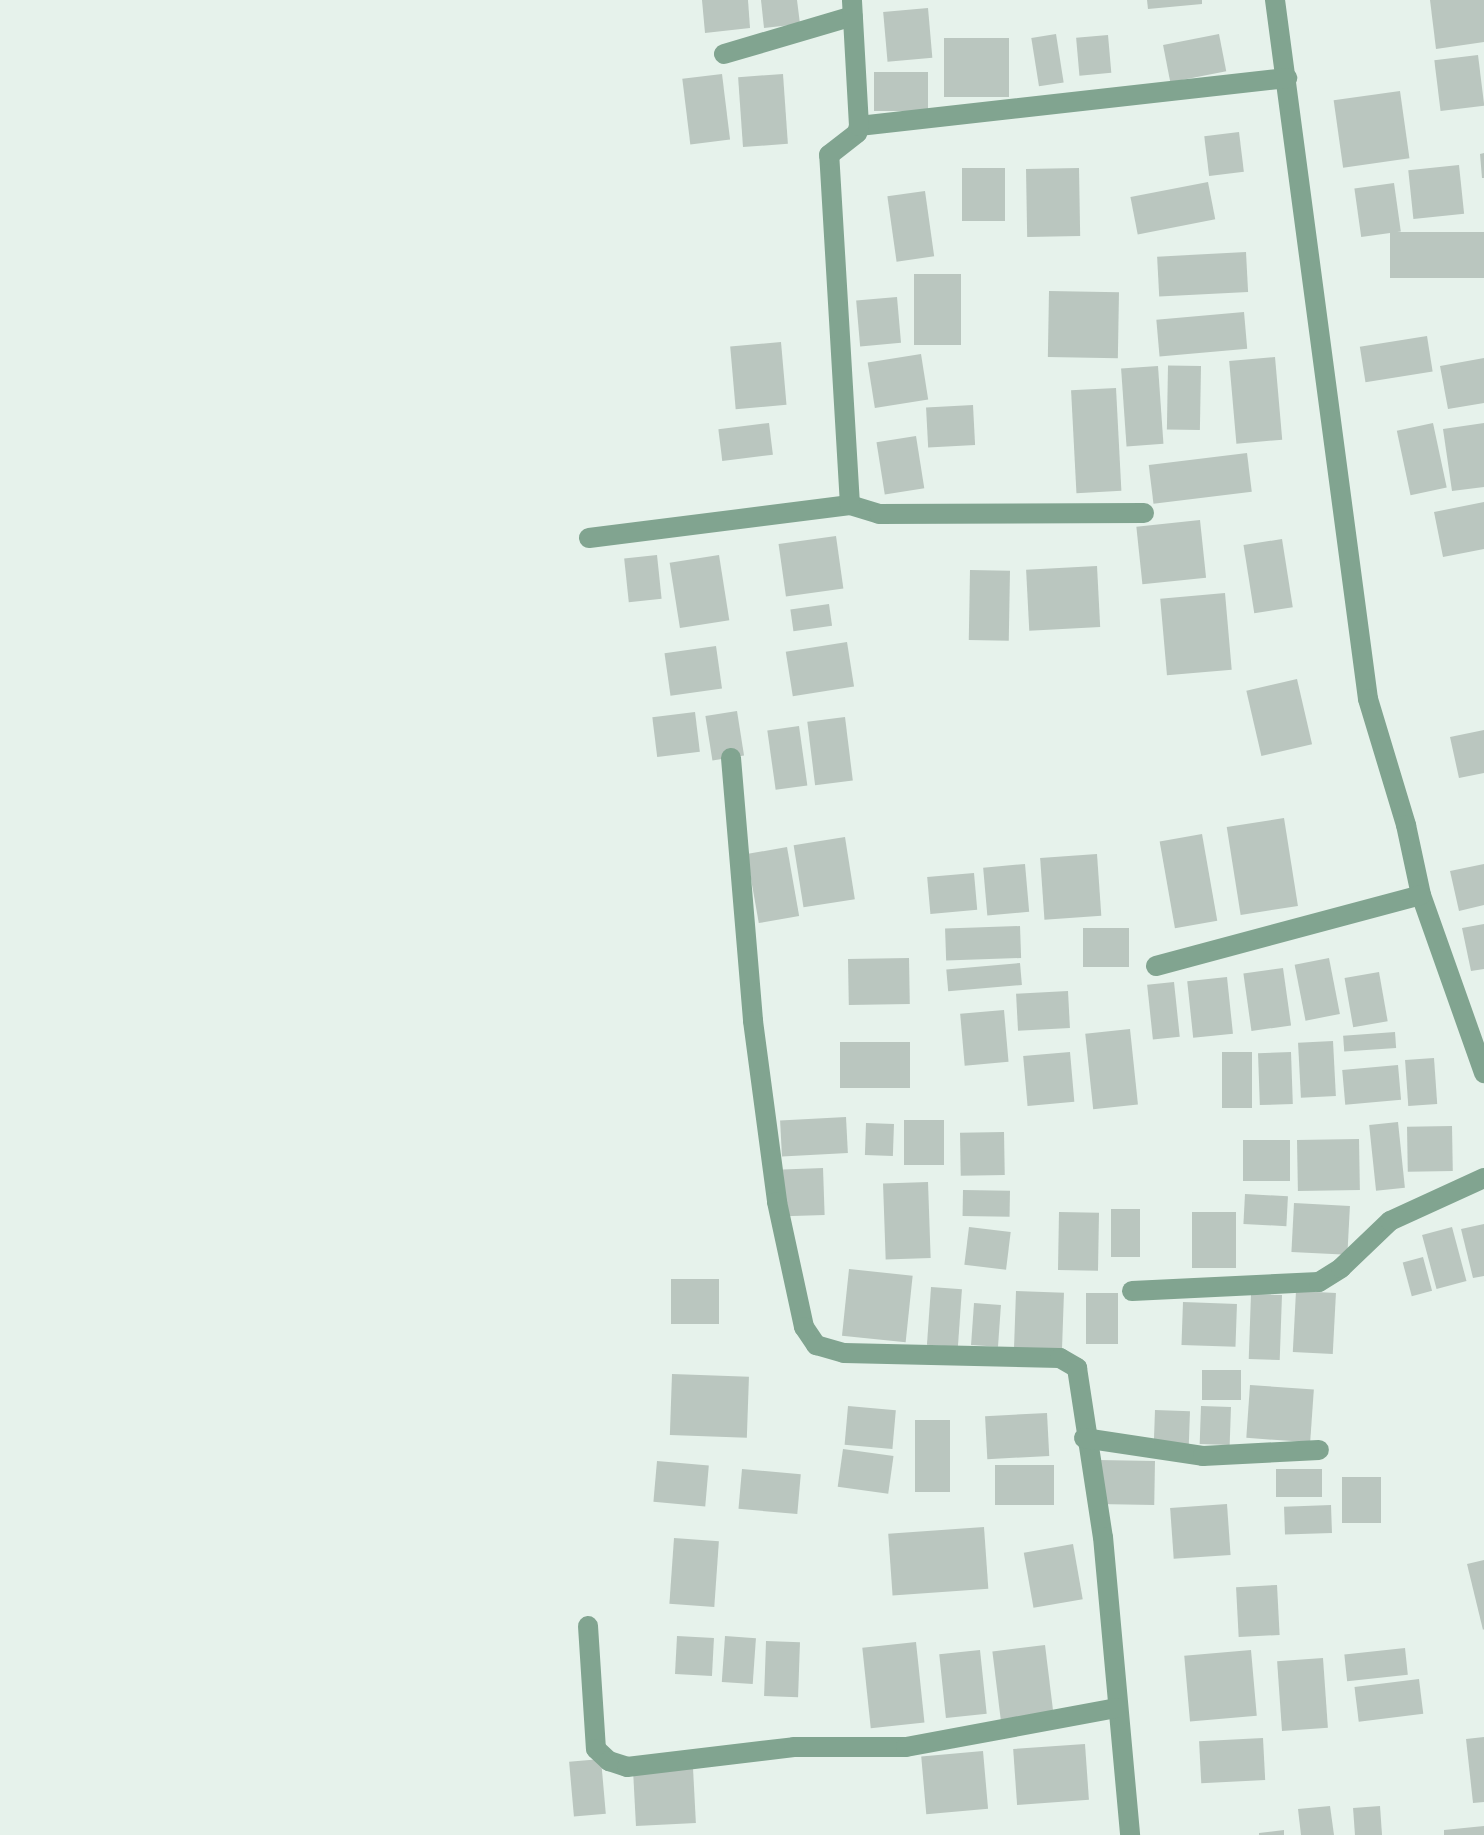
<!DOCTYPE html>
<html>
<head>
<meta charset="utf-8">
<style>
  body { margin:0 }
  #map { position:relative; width:1484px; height:1835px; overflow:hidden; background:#e6f2eb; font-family:"Alegreya Sans",sans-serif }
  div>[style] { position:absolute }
  .building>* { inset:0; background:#bac6bf; transform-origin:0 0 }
  .minor>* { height:20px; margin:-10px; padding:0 10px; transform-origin:10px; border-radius:10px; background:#81a490 }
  span { translate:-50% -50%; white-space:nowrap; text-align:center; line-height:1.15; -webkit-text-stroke:6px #fff; paint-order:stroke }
</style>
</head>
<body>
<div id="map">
  <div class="building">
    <div style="clip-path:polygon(702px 0,748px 0,750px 28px,705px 33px)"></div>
    <div style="clip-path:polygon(761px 0,797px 0,800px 24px,764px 28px)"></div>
    <div style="clip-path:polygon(1147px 0,1202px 0,1202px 4px,1148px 9px)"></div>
    <div style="clip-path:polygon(1430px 0,1484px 0,1484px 42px,1436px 49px)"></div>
    <div style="left:928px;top:8px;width:50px;height:45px;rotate:85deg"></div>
    <div style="left:1056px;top:34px;width:49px;height:25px;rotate:81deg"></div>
    <div style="left:1219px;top:34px;width:38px;height:57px;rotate:79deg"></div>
    <div style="left:1108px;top:35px;width:38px;height:32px;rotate:85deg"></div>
    <div style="left:944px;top:38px;width:65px;height:59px"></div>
    <div style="left:1478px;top:55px;width:51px;height:44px;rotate:83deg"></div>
    <div style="left:874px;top:72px;width:54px;height:39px"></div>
    <div style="left:722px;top:74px;width:66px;height:40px;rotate:83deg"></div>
    <div style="left:783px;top:74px;width:70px;height:45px;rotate:86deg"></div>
    <div style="left:1400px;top:91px;width:68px;height:67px;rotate:82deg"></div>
    <div style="left:1239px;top:132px;width:40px;height:35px;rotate:83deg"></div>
    <div style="clip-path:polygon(1484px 153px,1484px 178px,1482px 178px,1480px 154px)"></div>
    <div style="left:1459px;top:165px;width:49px;height:51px;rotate:84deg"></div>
    <div style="left:962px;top:168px;width:43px;height:53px"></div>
    <div style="left:1079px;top:168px;width:68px;height:53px;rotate:89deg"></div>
    <div style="left:1208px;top:182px;width:38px;height:79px;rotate:79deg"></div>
    <div style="left:1394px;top:183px;width:49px;height:40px;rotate:82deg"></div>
    <div style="left:925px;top:191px;width:66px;height:38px;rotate:82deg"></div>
    <div style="left:1484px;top:232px;width:46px;height:94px;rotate:90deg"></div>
    <div style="left:1246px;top:252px;width:40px;height:89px;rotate:87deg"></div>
    <div style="left:961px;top:274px;width:71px;height:47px;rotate:90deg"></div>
    <div style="left:1049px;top:291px;width:70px;height:66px;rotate:1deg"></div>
    <div style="left:897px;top:297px;width:46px;height:41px;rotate:85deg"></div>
    <div style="left:1244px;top:312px;width:37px;height:88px;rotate:85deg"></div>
    <div style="left:1427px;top:336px;width:36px;height:68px;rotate:81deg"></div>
    <div style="left:781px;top:342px;width:63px;height:51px;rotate:85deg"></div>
    <div style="left:921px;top:354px;width:46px;height:54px;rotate:81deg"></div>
    <div style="left:1275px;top:357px;width:83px;height:46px;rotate:85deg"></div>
    <div style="clip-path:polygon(1484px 358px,1484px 403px,1448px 409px,1440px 366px)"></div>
    <div style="left:1158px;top:366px;width:78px;height:37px;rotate:86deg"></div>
    <div style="left:1201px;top:366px;width:64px;height:33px;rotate:91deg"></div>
    <div style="left:1116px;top:388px;width:103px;height:45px;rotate:87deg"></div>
    <div style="left:973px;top:405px;width:40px;height:47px;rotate:87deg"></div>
    <div style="left:769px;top:423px;width:32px;height:51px;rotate:83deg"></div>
    <div style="left:1433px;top:423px;width:66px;height:37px;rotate:78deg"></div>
    <div style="clip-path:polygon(1484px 423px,1484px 487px,1452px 491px,1443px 429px)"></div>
    <div style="left:916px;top:436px;width:53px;height:40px;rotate:81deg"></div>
    <div style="left:1247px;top:453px;width:39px;height:99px;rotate:83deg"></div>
    <div style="clip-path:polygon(1484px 502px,1484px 549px,1443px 557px,1434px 512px)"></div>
    <div style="left:1200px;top:520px;width:58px;height:64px;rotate:84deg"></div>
    <div style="left:836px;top:536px;width:53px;height:58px;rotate:82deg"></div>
    <div style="left:1282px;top:539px;width:69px;height:39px;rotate:81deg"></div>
    <div style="left:657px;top:555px;width:44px;height:33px;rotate:84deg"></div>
    <div style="left:719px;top:555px;width:66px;height:50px;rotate:81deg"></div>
    <div style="left:1097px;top:566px;width:61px;height:71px;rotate:87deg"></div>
    <div style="left:970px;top:570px;width:40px;height:70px;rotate:1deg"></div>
    <div style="left:1225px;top:593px;width:77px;height:65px;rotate:85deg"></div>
    <div style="left:829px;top:604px;width:22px;height:39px;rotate:82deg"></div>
    <div style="left:847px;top:642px;width:45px;height:62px;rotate:81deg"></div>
    <div style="left:716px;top:646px;width:43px;height:52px;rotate:82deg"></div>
    <div style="left:1297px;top:679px;width:67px;height:52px;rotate:77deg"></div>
    <div style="left:737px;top:711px;width:45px;height:32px;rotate:81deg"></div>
    <div style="left:695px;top:712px;width:40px;height:43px;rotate:83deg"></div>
    <div style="left:845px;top:717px;width:64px;height:38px;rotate:83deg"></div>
    <div style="left:799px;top:726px;width:60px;height:32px;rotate:82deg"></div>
    <div style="clip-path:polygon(1484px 730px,1484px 773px,1459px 778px,1450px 737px)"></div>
    <div style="left:1284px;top:818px;width:89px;height:58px;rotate:81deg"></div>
    <div style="left:1202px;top:834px;width:88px;height:43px;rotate:80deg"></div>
    <div style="left:845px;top:837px;width:63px;height:52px;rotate:81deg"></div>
    <div style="left:787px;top:847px;width:70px;height:41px;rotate:80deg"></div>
    <div style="left:1097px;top:854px;width:62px;height:57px;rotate:86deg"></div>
    <div style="left:1025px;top:864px;width:48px;height:42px;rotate:85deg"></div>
    <div style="clip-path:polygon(1484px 864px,1484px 905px,1459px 911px,1450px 871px)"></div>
    <div style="left:974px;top:873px;width:37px;height:47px;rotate:85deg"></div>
    <div style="clip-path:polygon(1484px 924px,1484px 969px,1471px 971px,1462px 928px)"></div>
    <div style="left:1020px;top:926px;width:32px;height:75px;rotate:88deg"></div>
    <div style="left:1083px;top:928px;width:46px;height:39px"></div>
    <div style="left:909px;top:958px;width:46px;height:61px;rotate:89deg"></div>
    <div style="left:1329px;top:958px;width:57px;height:35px;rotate:79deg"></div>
    <div style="left:1020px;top:963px;width:22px;height:74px;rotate:85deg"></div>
    <div style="left:1283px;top:968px;width:58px;height:40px;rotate:82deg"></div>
    <div style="left:1379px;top:972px;width:50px;height:35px;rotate:80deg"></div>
    <div style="left:1227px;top:977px;width:57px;height:40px;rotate:84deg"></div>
    <div style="left:1174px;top:982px;width:55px;height:27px;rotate:84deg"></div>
    <div style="left:1068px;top:991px;width:37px;height:52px;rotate:87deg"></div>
    <div style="left:1004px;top:1010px;width:52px;height:44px;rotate:85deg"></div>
    <div style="left:1130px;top:1029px;width:76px;height:45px;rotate:84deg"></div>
    <div style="left:1395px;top:1032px;width:16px;height:52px;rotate:86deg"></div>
    <div style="left:1333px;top:1041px;width:55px;height:35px;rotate:87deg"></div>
    <div style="left:840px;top:1042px;width:70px;height:46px"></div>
    <div style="left:1070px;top:1052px;width:50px;height:47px;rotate:85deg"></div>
    <div style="left:1222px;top:1052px;width:30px;height:56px"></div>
    <div style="left:1291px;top:1052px;width:52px;height:33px;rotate:88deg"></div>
    <div style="left:1434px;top:1058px;width:46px;height:29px;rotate:86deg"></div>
    <div style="left:1398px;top:1065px;width:35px;height:56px;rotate:85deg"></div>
    <div style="left:846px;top:1117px;width:36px;height:66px;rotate:87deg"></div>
    <div style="left:904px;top:1120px;width:40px;height:45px"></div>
    <div style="left:1398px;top:1122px;width:66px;height:29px;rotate:84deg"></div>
    <div style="left:866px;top:1123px;width:28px;height:32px;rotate:2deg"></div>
    <div style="left:1452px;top:1126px;width:45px;height:45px;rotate:89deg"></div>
    <div style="left:1004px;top:1132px;width:43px;height:44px;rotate:89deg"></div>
    <div style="left:1359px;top:1139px;width:51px;height:62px;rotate:89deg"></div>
    <div style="left:1290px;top:1140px;width:41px;height:47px;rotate:90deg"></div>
    <div style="left:823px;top:1168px;width:47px;height:40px;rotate:88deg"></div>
    <div style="left:928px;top:1182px;width:76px;height:45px;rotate:88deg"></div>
    <div style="left:963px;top:1190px;width:47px;height:26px;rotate:1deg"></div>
    <div style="left:1245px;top:1194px;width:43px;height:30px;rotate:3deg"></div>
    <div style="left:1294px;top:1203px;width:56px;height:49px;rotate:3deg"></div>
    <div style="left:1140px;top:1209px;width:48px;height:29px;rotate:90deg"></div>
    <div style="left:1059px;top:1212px;width:40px;height:58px;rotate:1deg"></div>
    <div style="left:1236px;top:1212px;width:56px;height:44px;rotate:90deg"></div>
    <div style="clip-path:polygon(1484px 1224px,1484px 1276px,1473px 1278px,1461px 1229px)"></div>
    <div style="left:969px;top:1227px;width:42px;height:38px;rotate:7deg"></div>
    <div style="left:1452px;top:1227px;width:56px;height:31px;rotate:75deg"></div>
    <div style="left:1423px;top:1257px;width:35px;height:21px;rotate:75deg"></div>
    <div style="left:849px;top:1269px;width:64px;height:67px;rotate:6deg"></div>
    <div style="left:671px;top:1279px;width:48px;height:45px"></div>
    <div style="left:931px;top:1287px;width:31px;height:58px;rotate:4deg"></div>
    <div style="left:1016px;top:1291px;width:48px;height:64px;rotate:2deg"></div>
    <div style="left:1296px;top:1291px;width:40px;height:61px;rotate:3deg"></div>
    <div style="left:1086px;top:1293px;width:32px;height:51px"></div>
    <div style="left:1251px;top:1294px;width:31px;height:65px;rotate:2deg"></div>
    <div style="left:1183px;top:1302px;width:54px;height:43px;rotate:2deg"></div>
    <div style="left:974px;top:1303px;width:27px;height:42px;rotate:4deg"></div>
    <div style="left:1202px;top:1370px;width:39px;height:30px"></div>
    <div style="left:672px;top:1374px;width:77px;height:61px;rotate:2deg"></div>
    <div style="left:1250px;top:1385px;width:64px;height:53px;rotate:4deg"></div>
    <div style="left:848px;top:1406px;width:48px;height:39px;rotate:5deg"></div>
    <div style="left:1201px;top:1406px;width:30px;height:38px;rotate:2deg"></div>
    <div style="left:1155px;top:1410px;width:35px;height:35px;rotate:2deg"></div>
    <div style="left:1047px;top:1413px;width:43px;height:62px;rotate:87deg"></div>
    <div style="left:915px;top:1420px;width:35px;height:72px"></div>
    <div style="left:843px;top:1449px;width:51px;height:38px;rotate:8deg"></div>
    <div style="left:1098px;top:1460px;width:57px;height:44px;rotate:1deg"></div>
    <div style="left:657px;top:1461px;width:52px;height:41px;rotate:5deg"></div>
    <div style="left:995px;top:1465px;width:59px;height:40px"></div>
    <div style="left:742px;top:1469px;width:59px;height:40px;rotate:5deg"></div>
    <div style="left:1276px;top:1469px;width:46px;height:28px"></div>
    <div style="left:1342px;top:1477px;width:39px;height:46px"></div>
    <div style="left:1227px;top:1504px;width:51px;height:57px;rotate:86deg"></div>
    <div style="left:1331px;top:1505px;width:28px;height:47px;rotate:88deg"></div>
    <div style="left:984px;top:1527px;width:62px;height:96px;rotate:86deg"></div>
    <div style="left:674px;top:1538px;width:45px;height:66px;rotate:4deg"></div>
    <div style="left:1073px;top:1544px;width:56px;height:50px;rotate:80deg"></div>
    <div style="clip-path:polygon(1484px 1560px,1484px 1629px,1483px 1630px,1467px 1564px)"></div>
    <div style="left:1277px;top:1585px;width:50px;height:41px;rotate:87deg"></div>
    <div style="left:677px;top:1636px;width:37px;height:38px;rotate:3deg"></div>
    <div style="left:725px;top:1636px;width:31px;height:46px;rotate:4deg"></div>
    <div style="left:766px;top:1641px;width:34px;height:55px;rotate:2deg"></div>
    <div style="left:916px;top:1642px;width:81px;height:54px;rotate:84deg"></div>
    <div style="left:1045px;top:1645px;width:70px;height:53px;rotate:83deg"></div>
    <div style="left:1405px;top:1648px;width:27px;height:61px;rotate:84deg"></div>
    <div style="left:980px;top:1650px;width:64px;height:41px;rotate:84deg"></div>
    <div style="left:1251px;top:1650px;width:66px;height:67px;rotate:85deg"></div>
    <div style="left:1323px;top:1658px;width:70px;height:46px;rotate:86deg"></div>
    <div style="left:1419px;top:1679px;width:35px;height:65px;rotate:83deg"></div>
    <div style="clip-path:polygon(1484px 1737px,1484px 1802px,1473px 1803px,1466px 1739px)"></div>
    <div style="left:1263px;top:1738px;width:42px;height:64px;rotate:87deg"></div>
    <div style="left:1085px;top:1744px;width:56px;height:72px;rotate:86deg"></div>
    <div style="left:983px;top:1751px;width:58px;height:62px;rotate:85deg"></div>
    <div style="left:601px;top:1759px;width:55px;height:32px;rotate:85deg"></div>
    <div style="left:693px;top:1768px;width:55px;height:60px;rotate:87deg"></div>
    <div style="clip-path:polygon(1330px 1806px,1334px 1835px,1301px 1835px,1298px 1809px)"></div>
    <div style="left:1380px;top:1806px;width:29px;height:27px;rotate:86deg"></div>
    <div style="clip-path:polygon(1484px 1826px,1484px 1835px,1444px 1835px,1444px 1830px)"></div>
    <div style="clip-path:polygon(1284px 1830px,1284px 1835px,1259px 1835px,1259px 1833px)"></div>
  </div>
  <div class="minor">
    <div style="left:1275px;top:0;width:705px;rotate:82.42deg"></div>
    <div style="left:1368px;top:699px;width:132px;rotate:73.2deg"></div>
    <div style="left:1406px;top:825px;width:72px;rotate:77.9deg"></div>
    <div style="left:1421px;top:895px;width:189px;rotate:70.5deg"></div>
    <div style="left:724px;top:54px;width:134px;rotate:-16.4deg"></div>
    <div style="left:859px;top:126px;width:431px;rotate:-6.4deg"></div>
    <div style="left:850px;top:505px;width:30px;rotate:17deg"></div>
    <div style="left:879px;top:514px;width:265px;rotate:-0.2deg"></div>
    <div style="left:589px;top:538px;width:263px;rotate:-7.2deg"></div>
    <div style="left:850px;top:505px;width:351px;rotate:-93.4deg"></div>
    <div style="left:829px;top:155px;width:36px;rotate:-38deg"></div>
    <div style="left:857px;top:133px;width:7px;rotate:-74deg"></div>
    <div style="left:859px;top:126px;width:126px;rotate:-93.2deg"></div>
    <div style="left:731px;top:758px;width:264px;rotate:85.2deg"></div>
    <div style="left:753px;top:1021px;width:183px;rotate:82.4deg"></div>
    <div style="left:777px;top:1202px;width:128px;rotate:77.8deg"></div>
    <div style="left:804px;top:1327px;width:22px;rotate:56deg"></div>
    <div style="left:816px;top:1345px;width:29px;rotate:16deg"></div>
    <div style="left:844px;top:1353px;width:216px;rotate:1.3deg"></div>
    <div style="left:1060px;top:1358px;width:20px;rotate:30deg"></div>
    <div style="left:1077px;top:1368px;width:171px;rotate:81.3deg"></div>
    <div style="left:1103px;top:1537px;width:299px;rotate:84.8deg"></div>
    <div style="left:1156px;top:966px;width:274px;rotate:-15deg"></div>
    <div style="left:1132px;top:1291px;width:187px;rotate:-2.8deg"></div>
    <div style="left:1319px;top:1282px;width:26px;rotate:-32deg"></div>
    <div style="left:1341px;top:1268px;width:68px;rotate:-43.8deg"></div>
    <div style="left:1390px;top:1221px;width:103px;rotate:-24.6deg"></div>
    <div style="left:1084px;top:1438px;width:120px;rotate:8.6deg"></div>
    <div style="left:1203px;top:1456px;width:116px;rotate:-3deg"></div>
    <div style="left:588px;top:1626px;width:123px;rotate:86.3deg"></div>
    <div style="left:596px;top:1749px;width:18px;rotate:43deg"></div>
    <div style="left:609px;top:1761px;width:19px;rotate:18deg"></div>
    <div style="left:627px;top:1767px;width:168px;rotate:-6.8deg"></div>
    <div style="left:794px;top:1747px;width:112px"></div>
    <div style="left:906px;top:1747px;width:214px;rotate:-10.5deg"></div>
  </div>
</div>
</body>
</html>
